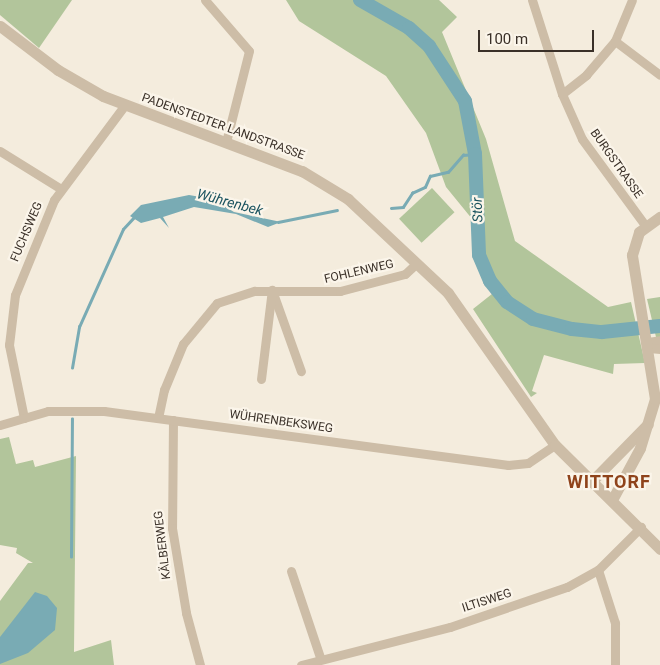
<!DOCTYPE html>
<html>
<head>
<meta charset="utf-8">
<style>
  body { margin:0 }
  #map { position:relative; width:660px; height:665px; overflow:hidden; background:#f4ecdd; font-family:Roboto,sans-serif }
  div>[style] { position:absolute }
  .green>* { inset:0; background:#b2c59b; transform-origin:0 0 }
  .water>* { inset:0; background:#79abb4 }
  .stream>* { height:2.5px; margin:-1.25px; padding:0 1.25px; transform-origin:1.25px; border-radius:1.25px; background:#79abb4 }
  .river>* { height:14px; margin:-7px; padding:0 7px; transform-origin:7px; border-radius:7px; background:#79abb4 }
  .minor>* { height:9px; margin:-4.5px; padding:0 4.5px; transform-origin:4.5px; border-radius:4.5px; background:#cdbda7 }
  .tertiary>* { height:11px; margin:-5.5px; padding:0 5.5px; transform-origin:5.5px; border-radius:5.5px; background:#cdbda7 }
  span { translate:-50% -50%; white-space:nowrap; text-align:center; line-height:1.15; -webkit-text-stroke:4.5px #fbf5ea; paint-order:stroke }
  .street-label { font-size:12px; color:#3a3028 }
  .water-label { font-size:14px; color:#1a535f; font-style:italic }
  .district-label { font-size:18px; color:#8f431b; font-weight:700; letter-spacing:1px }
  .scale { position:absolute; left:478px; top:30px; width:116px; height:22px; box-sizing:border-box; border:2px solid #3a3028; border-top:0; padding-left:6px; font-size:15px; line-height:18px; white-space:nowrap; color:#3a3028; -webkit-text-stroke:4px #fbf5ea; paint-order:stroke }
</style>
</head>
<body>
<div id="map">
  <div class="green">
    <div style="clip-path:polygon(0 0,72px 0,39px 48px,0 15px)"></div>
    <div style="clip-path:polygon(286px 0,439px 0,457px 17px,442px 32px,486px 139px,515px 241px,608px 307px,631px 302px,645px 363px,614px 364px,613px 374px,544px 355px,532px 391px,537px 393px,531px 397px,473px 309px,497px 290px,479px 255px,477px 225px,446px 187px,426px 133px,386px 76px,299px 21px)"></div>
    <div style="left:432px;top:188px;width:33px;height:45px;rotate:47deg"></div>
    <div style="clip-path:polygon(660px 297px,660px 337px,656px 337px,647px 299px)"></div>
    <div style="clip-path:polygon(9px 437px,16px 464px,33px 460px,35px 467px,76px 456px,74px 652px,111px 640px,114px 665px,0 665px,0 601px,28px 563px,33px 563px,16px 553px,17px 548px,0 545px,0 439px)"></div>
  </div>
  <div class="water">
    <div style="clip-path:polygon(189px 195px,212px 199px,234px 212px,281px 222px,268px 227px,236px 214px,194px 207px,163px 217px,169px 228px,160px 218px,141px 223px,130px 216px,141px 205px)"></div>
    <div style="clip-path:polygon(35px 592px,47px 596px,57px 608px,55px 630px,28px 653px,0 664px,0 637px)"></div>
  </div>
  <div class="stream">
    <div style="left:391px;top:208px;width:12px;rotate:-5deg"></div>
    <div style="left:403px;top:207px;width:17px;rotate:-57deg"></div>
    <div style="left:412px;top:193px;width:14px;rotate:-25deg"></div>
    <div style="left:425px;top:187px;width:12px;rotate:-66deg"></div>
    <div style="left:430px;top:176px;width:18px;rotate:-13deg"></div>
    <div style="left:448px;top:172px;width:23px;rotate:-49deg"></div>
    <div style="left:463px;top:155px;width:12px;rotate:-5deg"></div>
    <div style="left:278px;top:222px;width:60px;rotate:-11.5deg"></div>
    <div style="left:72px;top:368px;width:42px;rotate:-80.3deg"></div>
    <div style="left:79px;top:327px;width:107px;rotate:-65.8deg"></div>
    <div style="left:123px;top:229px;width:16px;rotate:-47deg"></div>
    <div style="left:71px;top:557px;width:138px;rotate:-89.6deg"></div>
  </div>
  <div class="river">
    <div style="left:360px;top:0;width:56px;rotate:29.7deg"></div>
    <div style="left:409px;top:28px;width:27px;rotate:42deg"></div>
    <div style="left:429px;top:46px;width:66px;rotate:56.8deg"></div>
    <div style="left:465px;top:101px;width:54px;rotate:79.3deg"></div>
    <div style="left:475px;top:154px;width:101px;rotate:87.7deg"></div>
    <div style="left:479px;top:255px;width:28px;rotate:67deg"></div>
    <div style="left:490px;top:281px;width:27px;rotate:51deg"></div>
    <div style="left:507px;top:302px;width:31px;rotate:33deg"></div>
    <div style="left:533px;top:319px;width:40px;rotate:14.4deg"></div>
    <div style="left:572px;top:329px;width:30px;rotate:6deg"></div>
    <div style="left:602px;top:332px;width:58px;rotate:-5.9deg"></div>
  </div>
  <div class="minor">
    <div style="left:205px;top:0;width:67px;rotate:49.2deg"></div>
    <div style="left:249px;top:51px;width:94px;rotate:104.2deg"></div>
    <div style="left:532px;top:0;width:99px;rotate:72.3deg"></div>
    <div style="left:562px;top:94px;width:49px;rotate:66deg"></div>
    <div style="left:582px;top:139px;width:107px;rotate:53.8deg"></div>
    <div style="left:615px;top:41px;width:44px;rotate:-67.5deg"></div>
    <div style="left:562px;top:94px;width:31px;rotate:-38deg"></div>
    <div style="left:586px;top:75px;width:45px;rotate:-49.5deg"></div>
    <div style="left:615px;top:41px;width:56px;rotate:37.1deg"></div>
    <div style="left:0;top:151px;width:72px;rotate:31.9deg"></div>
    <div style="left:273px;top:293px;width:83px;rotate:70.3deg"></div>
    <div style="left:648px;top:342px;width:12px;rotate:-9deg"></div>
    <div style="left:649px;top:348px;width:11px;rotate:5deg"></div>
    <div style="left:261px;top:379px;width:90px;rotate:-83deg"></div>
    <div style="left:24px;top:418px;width:75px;rotate:-101.6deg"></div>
    <div style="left:9px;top:345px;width:50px;rotate:-83.2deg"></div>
    <div style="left:15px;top:295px;width:103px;rotate:-67.7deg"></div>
    <div style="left:54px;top:200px;width:117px;rotate:-53.3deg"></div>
    <div style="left:158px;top:418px;width:29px;rotate:-78deg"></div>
    <div style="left:164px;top:390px;width:50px;rotate:-67.6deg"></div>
    <div style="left:183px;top:344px;width:53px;rotate:-50.3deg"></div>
    <div style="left:217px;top:303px;width:40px;rotate:-18deg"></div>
    <div style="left:255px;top:291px;width:85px"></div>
    <div style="left:340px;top:291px;width:67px;rotate:-14.7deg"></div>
    <div style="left:405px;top:274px;width:16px;rotate:-43deg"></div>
    <div style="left:173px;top:420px;width:108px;rotate:90.5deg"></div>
    <div style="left:172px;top:528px;width:86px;rotate:80.6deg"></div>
    <div style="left:186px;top:613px;width:54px;rotate:74.9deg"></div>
    <div style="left:0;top:425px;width:50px;rotate:-16.3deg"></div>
    <div style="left:48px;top:411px;width:56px"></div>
    <div style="left:104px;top:411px;width:408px;rotate:7.6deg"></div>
    <div style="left:508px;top:465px;width:20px;rotate:-6deg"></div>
    <div style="left:528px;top:463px;width:32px;rotate:-34deg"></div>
    <div style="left:598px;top:570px;width:56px;rotate:72.2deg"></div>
    <div style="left:615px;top:623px;width:42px;rotate:90deg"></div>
    <div style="left:291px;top:571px;width:91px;rotate:71.4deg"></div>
    <div style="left:301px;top:665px;width:154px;rotate:-14.3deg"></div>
    <div style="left:450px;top:627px;width:124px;rotate:-18.9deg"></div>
    <div style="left:567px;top:587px;width:35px;rotate:-29deg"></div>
    <div style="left:598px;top:570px;width:61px;rotate:-45deg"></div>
  </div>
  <div class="tertiary">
    <div style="left:0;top:26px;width:73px;rotate:37.2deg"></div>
    <div style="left:58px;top:70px;width:52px;rotate:30deg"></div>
    <div style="left:103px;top:96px;width:213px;rotate:20.7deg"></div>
    <div style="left:302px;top:171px;width:54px;rotate:31.3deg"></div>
    <div style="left:348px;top:199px;width:137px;rotate:43.2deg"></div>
    <div style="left:448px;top:293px;width:186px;rotate:54.9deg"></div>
    <div style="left:555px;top:445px;width:148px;rotate:44.7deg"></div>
    <div style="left:591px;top:482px;width:81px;rotate:-45.5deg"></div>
    <div style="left:612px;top:500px;width:59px;rotate:-61.7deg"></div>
    <div style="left:640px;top:448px;width:51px;rotate:-73deg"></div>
    <div style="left:655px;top:399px;width:146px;rotate:-99.1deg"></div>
    <div style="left:632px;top:255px;width:24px;rotate:-73deg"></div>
    <div style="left:639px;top:232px;width:26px;rotate:-36deg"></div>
  </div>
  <div class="street-label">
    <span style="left:223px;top:127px;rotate:20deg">PADENSTEDTER LANDSTRASSE</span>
    <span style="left:616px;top:164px;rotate:55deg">BURGSTRASSE</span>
    <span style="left:27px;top:232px;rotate:-67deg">FUCHSWEG</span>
    <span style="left:359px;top:272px;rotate:-13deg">FOHLENWEG</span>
    <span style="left:281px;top:422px;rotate:8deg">WÜHRENBEKSWEG</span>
    <span style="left:163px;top:545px;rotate:-97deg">KÄLBERWEG</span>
    <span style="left:487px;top:601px;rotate:-18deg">ILTISWEG</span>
  </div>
  <div class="water-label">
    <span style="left:230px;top:202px;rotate:15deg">Wührenbek</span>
    <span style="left:477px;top:210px;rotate:-92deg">Stör</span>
  </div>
  <div class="district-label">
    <span style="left:609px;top:482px">WITTORF</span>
  </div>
  <div class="scale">100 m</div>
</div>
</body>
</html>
